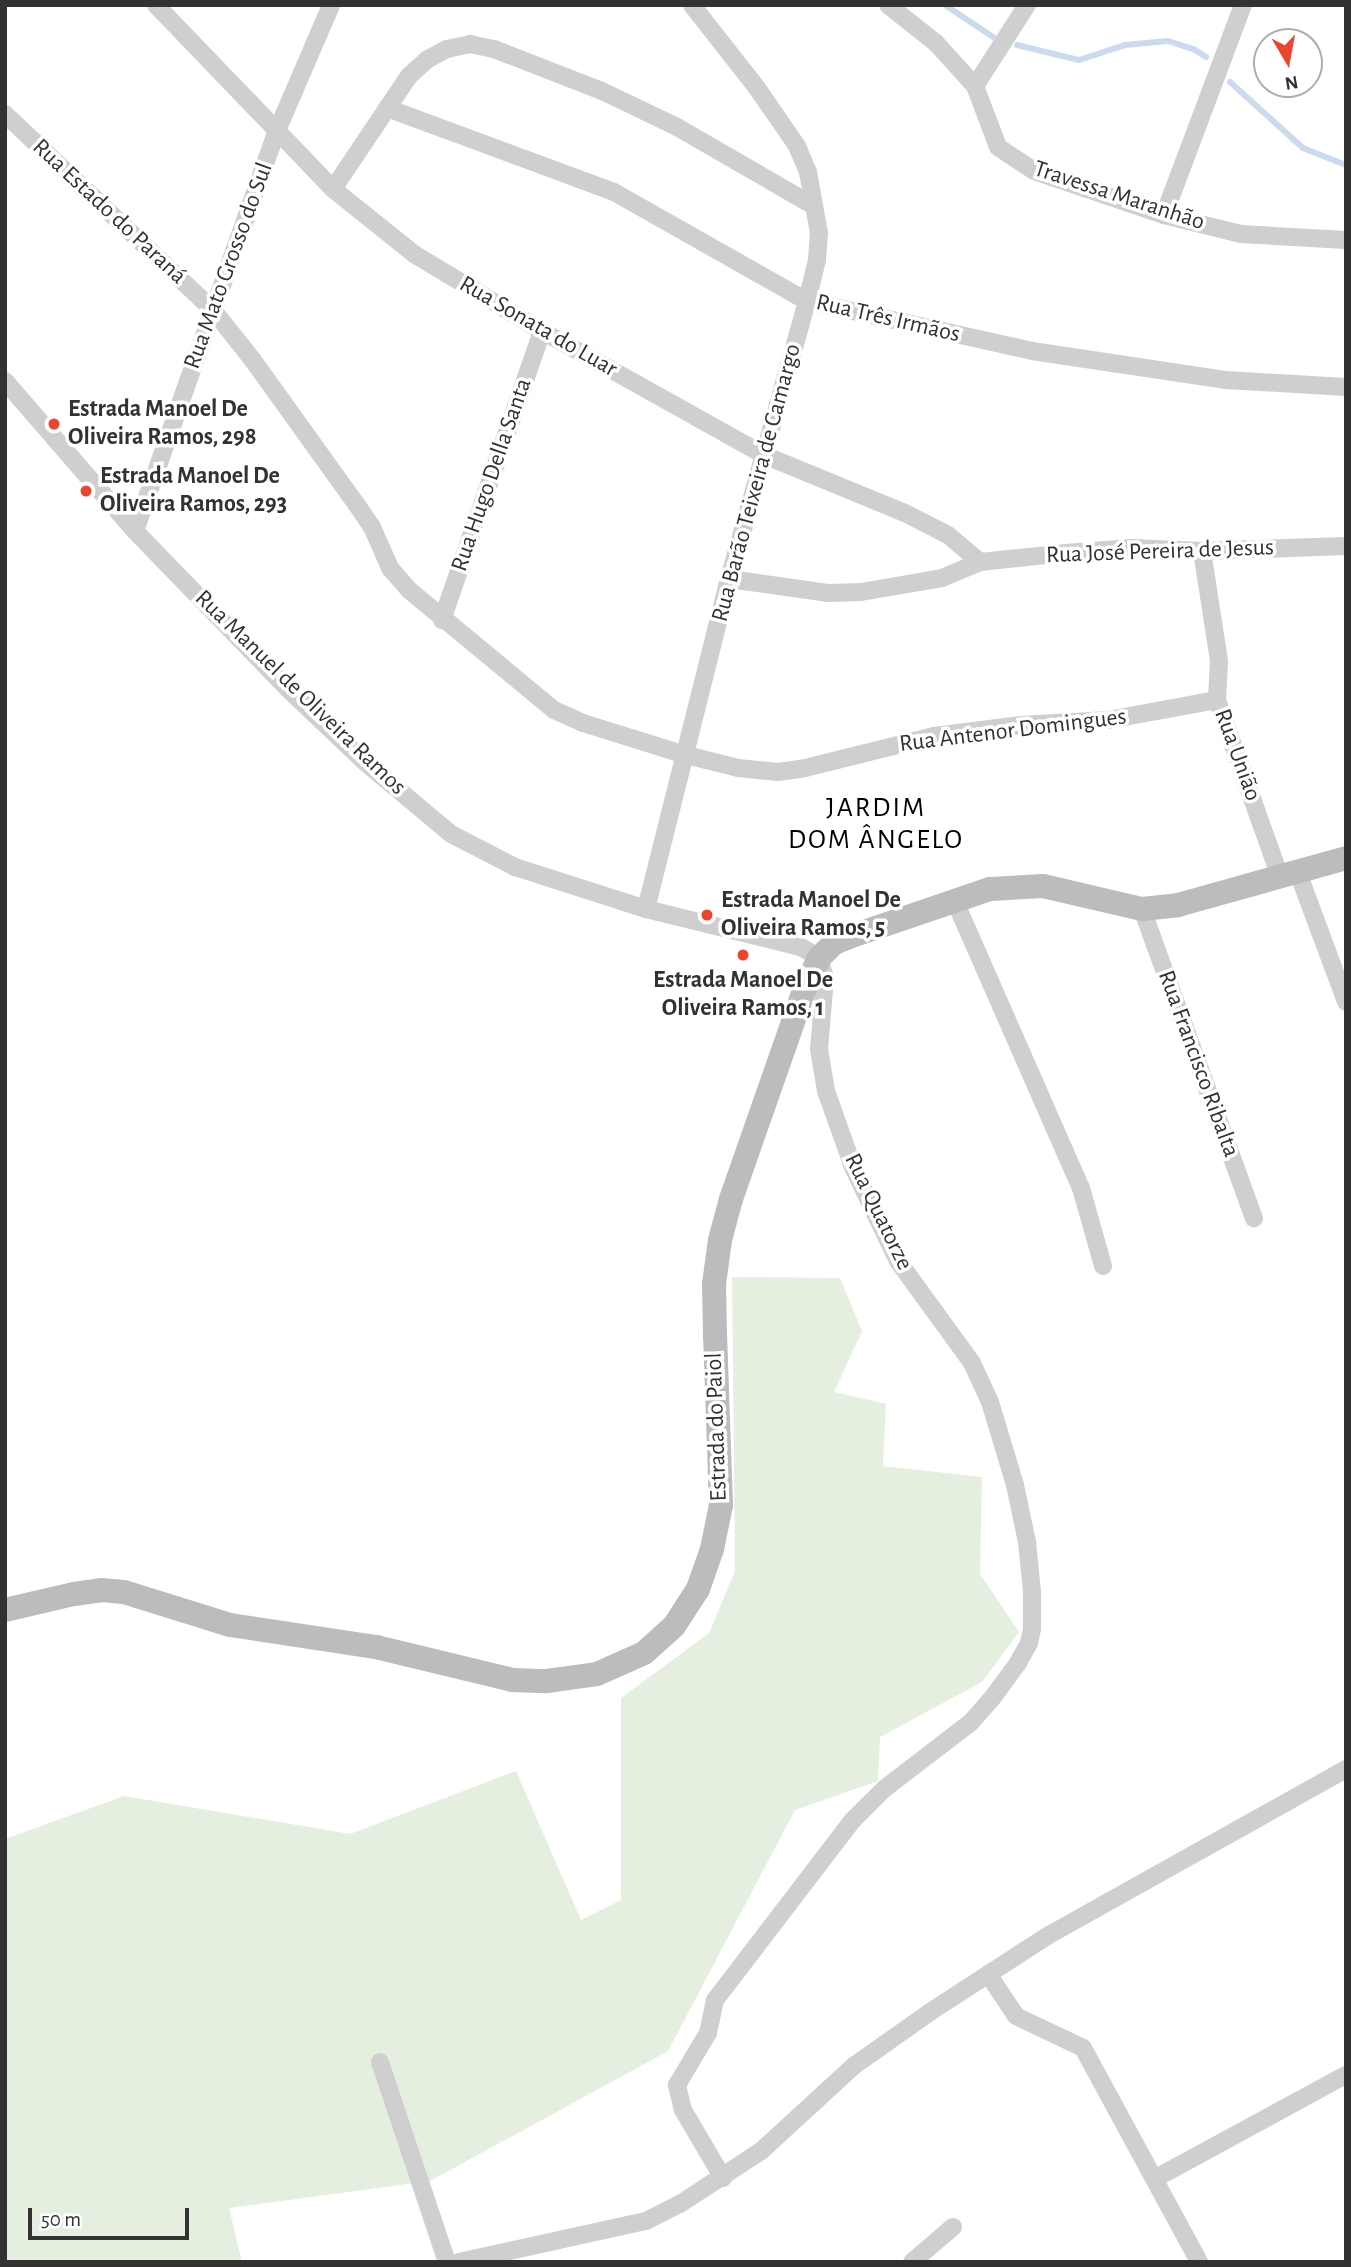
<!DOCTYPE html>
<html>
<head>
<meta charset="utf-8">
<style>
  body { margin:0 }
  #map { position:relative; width:1351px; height:2267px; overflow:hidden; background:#fff; font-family:"Alegreya Sans",sans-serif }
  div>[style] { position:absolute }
  .green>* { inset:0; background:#e5efdf }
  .stream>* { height:6px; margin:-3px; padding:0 3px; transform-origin:3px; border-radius:3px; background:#cbdaef }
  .street>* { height:18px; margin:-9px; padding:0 9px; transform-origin:9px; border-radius:9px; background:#cfcfcf }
  .secondary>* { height:24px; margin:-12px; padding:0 12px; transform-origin:12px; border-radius:12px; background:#bcbcbc }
  .dots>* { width:19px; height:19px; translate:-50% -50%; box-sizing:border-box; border:4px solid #fff; border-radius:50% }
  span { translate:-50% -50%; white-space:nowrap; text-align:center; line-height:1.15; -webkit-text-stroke:7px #fff; paint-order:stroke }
  .street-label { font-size:24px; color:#323232 }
  .poi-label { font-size:24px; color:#323232; font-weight:700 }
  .left { translate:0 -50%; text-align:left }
  .quarter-label { font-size:28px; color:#000; letter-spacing:2px }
  .frame { position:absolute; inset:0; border:7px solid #323232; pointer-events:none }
  .north { position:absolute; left:1253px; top:28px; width:70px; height:70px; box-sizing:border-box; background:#fff; border:2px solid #adadad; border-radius:50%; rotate:170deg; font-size:19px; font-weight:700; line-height:28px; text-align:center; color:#323232 }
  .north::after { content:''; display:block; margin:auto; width:24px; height:32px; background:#ed442f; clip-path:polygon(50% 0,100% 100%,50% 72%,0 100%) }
  .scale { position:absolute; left:28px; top:2208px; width:161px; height:32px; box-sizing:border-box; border:4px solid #323232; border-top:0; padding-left:9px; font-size:21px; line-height:24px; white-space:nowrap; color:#323232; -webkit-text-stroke:5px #fff; paint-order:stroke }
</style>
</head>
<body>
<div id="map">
  <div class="green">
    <div style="clip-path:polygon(732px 1277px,840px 1278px,862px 1331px,834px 1392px,886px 1404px,883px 1466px,982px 1477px,980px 1574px,1019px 1632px,982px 1682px,880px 1737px,878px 1781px,795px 1810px,668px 2051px,430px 2181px,229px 2208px,242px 2262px,5px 2262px,5px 1839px,124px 1796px,350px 1834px,516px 1771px,581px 1920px,621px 1900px,621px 1698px,709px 1633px,735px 1571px)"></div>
  </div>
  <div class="stream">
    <div style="left:945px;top:5px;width:61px;rotate:33.7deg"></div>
    <div style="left:1017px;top:45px;width:64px;rotate:13.6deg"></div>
    <div style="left:1079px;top:60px;width:48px;rotate:-18.1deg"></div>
    <div style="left:1125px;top:45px;width:43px;rotate:-5.3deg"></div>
    <div style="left:1168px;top:41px;width:28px;rotate:18deg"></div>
    <div style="left:1195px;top:50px;width:13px;rotate:32deg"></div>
    <div style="left:1230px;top:82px;width:98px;rotate:42.1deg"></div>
    <div style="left:1303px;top:148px;width:46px;rotate:21.6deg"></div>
  </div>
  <div class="street">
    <div style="left:156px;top:5px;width:255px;rotate:46.1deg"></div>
    <div style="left:333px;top:189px;width:104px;rotate:38.7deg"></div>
    <div style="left:414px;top:254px;width:149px;rotate:31deg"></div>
    <div style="left:542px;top:331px;width:254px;rotate:29.2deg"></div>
    <div style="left:764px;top:455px;width:152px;rotate:22.4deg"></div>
    <div style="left:905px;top:513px;width:48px;rotate:27.1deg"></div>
    <div style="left:948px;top:535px;width:42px;rotate:40.2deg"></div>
    <div style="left:888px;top:5px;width:61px;rotate:38.4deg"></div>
    <div style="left:936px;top:43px;width:58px;rotate:47.8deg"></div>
    <div style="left:975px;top:86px;width:65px;rotate:69.3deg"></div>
    <div style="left:998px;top:147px;width:43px;rotate:33.7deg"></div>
    <div style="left:1034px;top:171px;width:137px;rotate:18.7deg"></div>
    <div style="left:1164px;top:215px;width:79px;rotate:13.9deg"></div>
    <div style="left:1241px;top:234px;width:105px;rotate:3.3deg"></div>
    <div style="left:975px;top:86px;width:96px;rotate:-57.3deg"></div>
    <div style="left:387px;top:108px;width:242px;rotate:20.3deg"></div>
    <div style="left:614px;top:192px;width:222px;rotate:29.5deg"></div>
    <div style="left:807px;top:301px;width:230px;rotate:12.5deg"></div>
    <div style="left:1032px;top:351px;width:195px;rotate:8.5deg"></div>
    <div style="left:1225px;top:380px;width:121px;rotate:3.3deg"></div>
    <div style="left:5px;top:114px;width:286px;rotate:43.3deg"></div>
    <div style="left:213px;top:310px;width:63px;rotate:51.5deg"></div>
    <div style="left:252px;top:359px;width:180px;rotate:54.3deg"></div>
    <div style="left:357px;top:505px;width:27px;rotate:56deg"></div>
    <div style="left:372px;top:527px;width:45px;rotate:66.3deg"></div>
    <div style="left:390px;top:568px;width:29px;rotate:49deg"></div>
    <div style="left:409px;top:590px;width:188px;rotate:39.6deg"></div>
    <div style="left:554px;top:710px;width:32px;rotate:24deg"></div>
    <div style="left:583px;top:723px;width:108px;rotate:17.3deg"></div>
    <div style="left:686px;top:755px;width:54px;rotate:14deg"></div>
    <div style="left:738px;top:768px;width:40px;rotate:5.7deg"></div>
    <div style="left:778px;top:772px;width:27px;rotate:-8deg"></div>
    <div style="left:805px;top:768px;width:133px;rotate:-13.9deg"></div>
    <div style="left:934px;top:736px;width:88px;rotate:-7.2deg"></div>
    <div style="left:1021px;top:725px;width:87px;rotate:-3.3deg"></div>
    <div style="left:1108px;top:720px;width:111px;rotate:-10.4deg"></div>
    <div style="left:333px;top:189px;width:136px;rotate:-56.1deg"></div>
    <div style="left:409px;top:76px;width:25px;rotate:-42deg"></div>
    <div style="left:428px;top:59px;width:21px;rotate:-28deg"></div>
    <div style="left:447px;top:49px;width:24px;rotate:-12deg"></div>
    <div style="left:470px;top:44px;width:25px;rotate:12deg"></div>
    <div style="left:494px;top:49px;width:116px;rotate:21.3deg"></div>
    <div style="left:602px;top:91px;width:83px;rotate:25.6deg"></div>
    <div style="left:677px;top:127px;width:158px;rotate:30deg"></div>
    <div style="left:1164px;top:215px;width:224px;rotate:-69.4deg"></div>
    <div style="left:5px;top:381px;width:198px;rotate:49.1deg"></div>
    <div style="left:135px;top:531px;width:220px;rotate:45.9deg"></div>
    <div style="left:288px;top:689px;width:106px;rotate:43.5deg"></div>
    <div style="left:365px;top:762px;width:112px;rotate:39.9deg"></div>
    <div style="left:451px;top:834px;width:72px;rotate:27.3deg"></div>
    <div style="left:515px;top:867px;width:138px;rotate:17.8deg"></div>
    <div style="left:646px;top:909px;width:160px;rotate:13.8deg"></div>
    <div style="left:801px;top:947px;width:21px;rotate:31deg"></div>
    <div style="left:819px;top:958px;width:21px;rotate:73deg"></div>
    <div style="left:825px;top:978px;width:71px;rotate:94.8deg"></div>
    <div style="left:819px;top:1049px;width:43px;rotate:80.5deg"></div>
    <div style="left:826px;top:1091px;width:81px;rotate:70.4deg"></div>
    <div style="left:853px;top:1167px;width:104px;rotate:64.4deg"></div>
    <div style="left:898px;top:1261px;width:126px;rotate:54deg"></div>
    <div style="left:972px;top:1363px;width:43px;rotate:65.2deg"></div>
    <div style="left:990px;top:1402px;width:87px;rotate:73.2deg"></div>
    <div style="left:1015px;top:1485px;width:58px;rotate:78.1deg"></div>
    <div style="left:1027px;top:1542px;width:49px;rotate:84.2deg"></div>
    <div style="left:1032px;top:1591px;width:38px;rotate:90deg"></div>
    <div style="left:1032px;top:1629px;width:14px;rotate:102deg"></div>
    <div style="left:1029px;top:1643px;width:23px;rotate:119deg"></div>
    <div style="left:1018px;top:1663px;width:42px;rotate:126.3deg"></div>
    <div style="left:993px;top:1697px;width:35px;rotate:131deg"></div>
    <div style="left:970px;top:1723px;width:108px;rotate:142.5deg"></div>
    <div style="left:884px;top:1789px;width:45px;rotate:135deg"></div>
    <div style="left:852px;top:1821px;width:225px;rotate:127.4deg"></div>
    <div style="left:715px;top:2000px;width:34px;rotate:102deg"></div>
    <div style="left:708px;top:2033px;width:61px;rotate:120.8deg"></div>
    <div style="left:677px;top:2085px;width:26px;rotate:77deg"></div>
    <div style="left:683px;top:2110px;width:79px;rotate:59.5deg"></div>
    <div style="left:135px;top:531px;width:422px;rotate:-70.5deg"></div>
    <div style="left:276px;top:133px;width:139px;rotate:-66.7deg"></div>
    <div style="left:1202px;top:551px;width:111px;rotate:81.2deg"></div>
    <div style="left:1219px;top:661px;width:39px;rotate:93deg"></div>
    <div style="left:1217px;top:700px;width:185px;rotate:70.4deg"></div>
    <div style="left:729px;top:579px;width:101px;rotate:8deg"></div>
    <div style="left:829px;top:593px;width:32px;rotate:-2deg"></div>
    <div style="left:861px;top:592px;width:82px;rotate:-9.8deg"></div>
    <div style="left:942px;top:578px;width:41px;rotate:-22.8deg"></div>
    <div style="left:980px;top:562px;width:85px;rotate:-6deg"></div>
    <div style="left:1065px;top:553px;width:67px;rotate:-4.3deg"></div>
    <div style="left:1132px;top:548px;width:70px;rotate:2.5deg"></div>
    <div style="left:1202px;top:551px;width:144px;rotate:-2deg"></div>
    <div style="left:442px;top:620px;width:306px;rotate:-70.9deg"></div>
    <div style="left:1297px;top:870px;width:141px;rotate:69.6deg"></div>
    <div style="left:954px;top:899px;width:316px;rotate:66.3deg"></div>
    <div style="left:1081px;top:1188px;width:81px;rotate:74.2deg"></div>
    <div style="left:646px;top:909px;width:340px;rotate:-75.9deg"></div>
    <div style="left:729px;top:579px;width:289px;rotate:-74.3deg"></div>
    <div style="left:807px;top:301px;width:42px;rotate:-76.3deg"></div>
    <div style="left:817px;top:260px;width:27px;rotate:-86deg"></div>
    <div style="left:819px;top:233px;width:62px;rotate:-100.2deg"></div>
    <div style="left:808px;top:172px;width:28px;rotate:-113deg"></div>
    <div style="left:797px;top:146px;width:70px;rotate:-124.6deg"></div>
    <div style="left:757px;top:88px;width:105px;rotate:-128.1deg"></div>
    <div style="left:1142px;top:909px;width:329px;rotate:70.1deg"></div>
    <div style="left:988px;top:1974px;width:50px;rotate:56.3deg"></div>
    <div style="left:1016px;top:2016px;width:74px;rotate:25.5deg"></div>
    <div style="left:1083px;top:2048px;width:243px;rotate:61.5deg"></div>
    <div style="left:380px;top:2062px;width:211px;rotate:71.5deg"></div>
    <div style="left:1156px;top:2178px;width:216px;rotate:-28.5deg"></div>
    <div style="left:459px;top:2262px;width:191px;rotate:-12.4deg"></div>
    <div style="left:646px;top:2221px;width:38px;rotate:-27deg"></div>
    <div style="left:680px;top:2204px;width:97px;rotate:-33.2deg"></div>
    <div style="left:761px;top:2151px;width:127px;rotate:-42.5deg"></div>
    <div style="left:855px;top:2065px;width:95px;rotate:-35.2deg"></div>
    <div style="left:933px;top:2010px;width:138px;rotate:-32.9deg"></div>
    <div style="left:1049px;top:1935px;width:340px;rotate:-29.2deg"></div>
    <div style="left:912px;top:2262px;width:54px;rotate:-40.5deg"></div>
  </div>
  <div class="secondary">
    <div style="left:5px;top:1610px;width:71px;rotate:-13.1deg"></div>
    <div style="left:74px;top:1594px;width:27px;rotate:-8deg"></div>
    <div style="left:101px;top:1590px;width:23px;rotate:5deg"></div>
    <div style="left:124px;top:1592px;width:111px;rotate:17.3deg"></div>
    <div style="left:230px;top:1625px;width:148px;rotate:8.6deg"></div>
    <div style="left:376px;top:1647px;width:140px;rotate:13.6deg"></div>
    <div style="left:512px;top:1680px;width:35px;rotate:2deg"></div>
    <div style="left:547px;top:1681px;width:50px;rotate:-8deg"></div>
    <div style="left:597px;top:1674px;width:51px;rotate:-24.1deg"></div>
    <div style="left:644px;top:1653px;width:40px;rotate:-42deg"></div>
    <div style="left:674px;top:1626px;width:44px;rotate:-57deg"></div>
    <div style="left:698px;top:1589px;width:42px;rotate:-70.7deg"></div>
    <div style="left:712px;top:1549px;width:45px;rotate:-78.4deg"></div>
    <div style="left:721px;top:1505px;width:169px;rotate:-92deg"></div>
    <div style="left:715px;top:1336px;width:52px;rotate:-91.1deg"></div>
    <div style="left:714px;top:1284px;width:44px;rotate:-82.2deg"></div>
    <div style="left:720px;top:1240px;width:42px;rotate:-75deg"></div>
    <div style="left:731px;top:1199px;width:227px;rotate:-70.7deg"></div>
    <div style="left:806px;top:985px;width:30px;rotate:-64deg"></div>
    <div style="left:819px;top:958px;width:21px;rotate:-45deg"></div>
    <div style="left:834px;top:943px;width:16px;rotate:-22deg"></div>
    <div style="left:849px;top:937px;width:149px;rotate:-18.8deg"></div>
    <div style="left:990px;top:889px;width:53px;rotate:-3.2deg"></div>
    <div style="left:1043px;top:886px;width:102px;rotate:13.1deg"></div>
    <div style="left:1142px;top:909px;width:36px;rotate:-6deg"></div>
    <div style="left:1178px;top:905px;width:174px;rotate:-15.6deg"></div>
  </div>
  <div class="dots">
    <div style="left:54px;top:424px;background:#ed442f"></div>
    <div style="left:86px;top:491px;background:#ed442f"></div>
    <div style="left:707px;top:915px;background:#ed442f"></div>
    <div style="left:743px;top:955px;background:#ed442f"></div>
  </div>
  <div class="street-label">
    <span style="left:1119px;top:196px;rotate:18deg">Travessa Maranhão</span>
    <span style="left:109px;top:212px;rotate:43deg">Rua Estado do Paraná</span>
    <span style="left:229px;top:266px;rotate:-70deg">Rua Mato Grosso do Sul</span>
    <span style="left:888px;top:319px;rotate:13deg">Rua Três Irmãos</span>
    <span style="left:538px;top:327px;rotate:30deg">Rua Sonata do Luar</span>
    <span style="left:492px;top:475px;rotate:-71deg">Rua Hugo Della Santa</span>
    <span style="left:757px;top:483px;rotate:-75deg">Rua Barão Teixeira de Camargo</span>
    <span style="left:1160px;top:552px;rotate:-2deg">Rua José Pereira de Jesus</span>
    <span style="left:300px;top:693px;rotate:44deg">Rua Manuel de Oliveira Ramos</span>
    <span style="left:1013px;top:731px;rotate:-7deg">Rua Antenor Domingues</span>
    <span style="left:1237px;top:755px;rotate:70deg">Rua União</span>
    <span style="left:1198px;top:1064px;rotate:70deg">Rua Francisco Ribalta</span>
    <span style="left:878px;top:1212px;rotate:64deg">Rua Quatorze</span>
    <span style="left:717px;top:1427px;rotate:-92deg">Estrada do Paiol</span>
  </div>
  <div class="poi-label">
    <span class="left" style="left:68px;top:424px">Estrada Manoel De<br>Oliveira Ramos, 298</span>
    <span class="left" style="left:100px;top:491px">Estrada Manoel De<br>Oliveira Ramos, 293</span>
    <span class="left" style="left:721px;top:915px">Estrada Manoel De<br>Oliveira Ramos, 5</span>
    <span style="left:743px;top:995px">Estrada Manoel De<br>Oliveira Ramos, 1</span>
  </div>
  <div class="quarter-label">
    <span style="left:876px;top:824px">JARDIM<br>DOM ÂNGELO</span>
  </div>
  <div class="frame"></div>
  <div class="north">N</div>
  <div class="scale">50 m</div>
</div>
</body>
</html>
